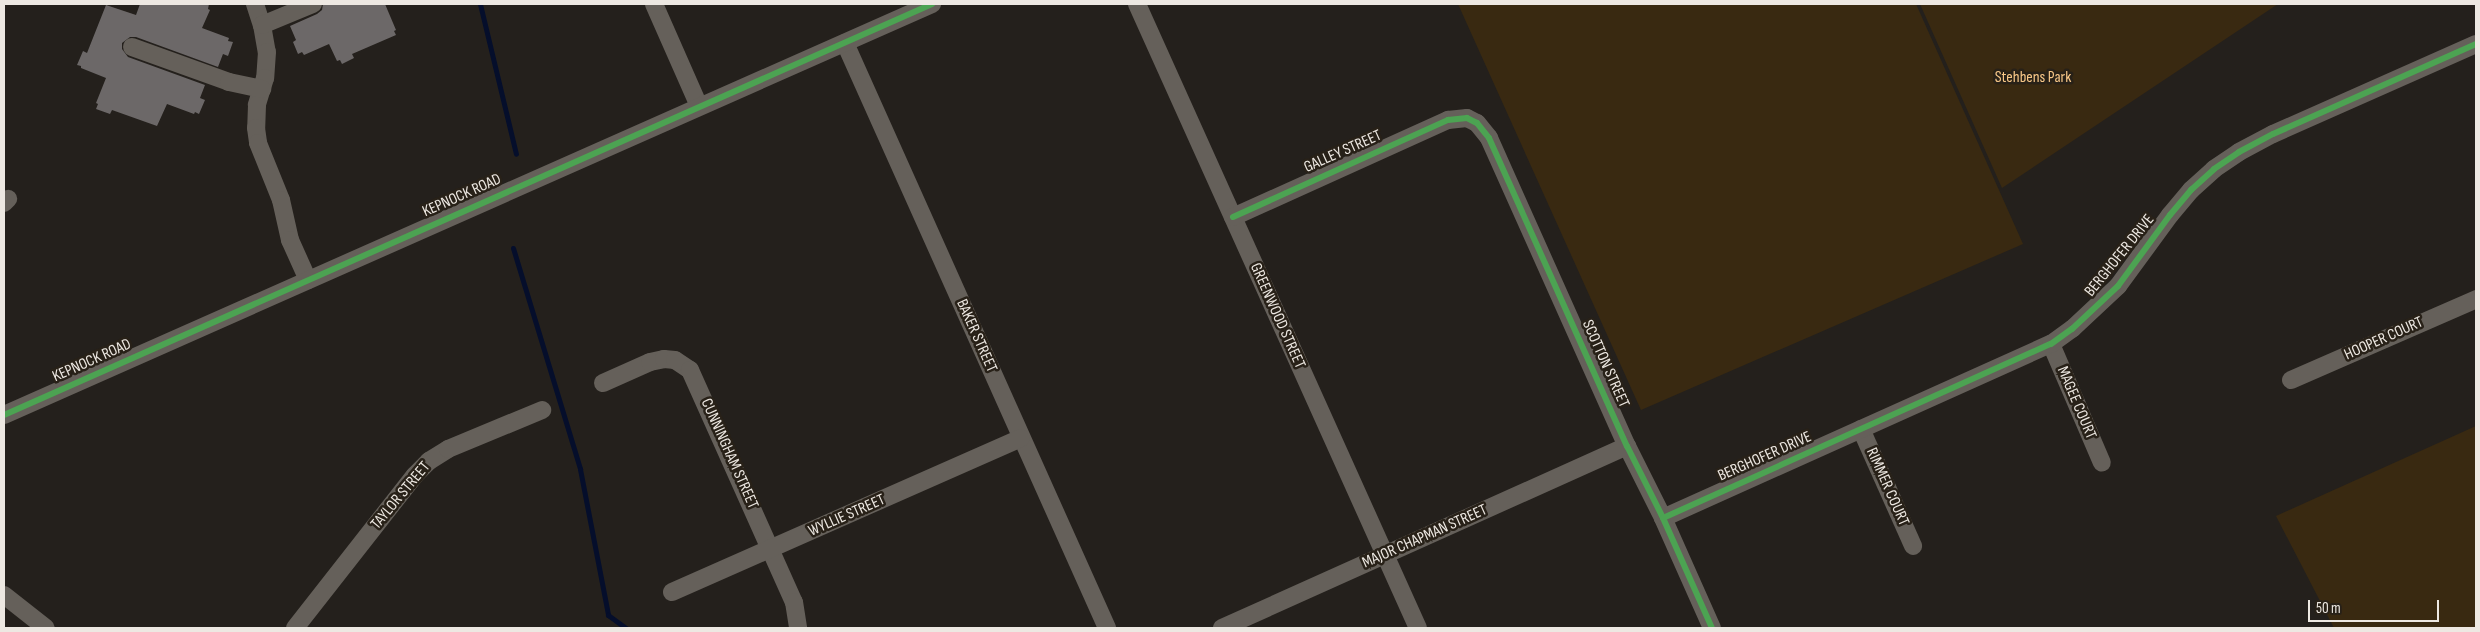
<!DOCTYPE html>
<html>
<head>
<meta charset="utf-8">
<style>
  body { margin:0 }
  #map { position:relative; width:2480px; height:632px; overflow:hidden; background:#24201c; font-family:"Sofia Sans Condensed",sans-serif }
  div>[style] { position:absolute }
  .green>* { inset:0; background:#392911 }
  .stream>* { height:5px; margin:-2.5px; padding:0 2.5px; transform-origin:2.5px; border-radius:2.5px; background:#050e2b }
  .building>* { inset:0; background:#6c6868 }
  .minor>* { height:18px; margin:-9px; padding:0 9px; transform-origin:9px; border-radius:9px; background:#65605a }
  .cycleway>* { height:6px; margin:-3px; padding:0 3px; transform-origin:3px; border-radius:3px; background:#4ca352 }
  span { translate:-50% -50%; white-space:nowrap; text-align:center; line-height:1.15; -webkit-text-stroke:5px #282118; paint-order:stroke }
  .park-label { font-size:16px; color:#f9c888 }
  .street-label { font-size:16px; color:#ede8e2 }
  .frame { position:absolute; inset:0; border:5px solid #ede8e2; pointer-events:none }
  .scale { position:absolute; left:2308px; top:600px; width:131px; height:22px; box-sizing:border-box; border:2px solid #ede8e2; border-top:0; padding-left:6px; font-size:15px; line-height:18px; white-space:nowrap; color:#ede8e2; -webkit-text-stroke:4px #282118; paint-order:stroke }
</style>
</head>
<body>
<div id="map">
  <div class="green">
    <div style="clip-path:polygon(1458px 4px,1916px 4px,2023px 244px,1641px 410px)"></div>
    <div style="clip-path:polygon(1920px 4px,2278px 4px,2002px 188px)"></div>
    <div style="clip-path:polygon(2476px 426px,2476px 628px,2334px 628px,2276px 516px)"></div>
  </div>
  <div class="stream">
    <div style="left:480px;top:4px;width:154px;rotate:76.5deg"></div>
    <div style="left:513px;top:248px;width:231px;rotate:73.1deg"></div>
    <div style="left:580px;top:469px;width:149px;rotate:79.1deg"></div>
    <div style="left:608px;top:615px;width:22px;rotate:36deg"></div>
  </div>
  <div class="building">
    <div style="clip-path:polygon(140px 4px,209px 4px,208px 9px,210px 10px,202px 28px,229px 38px,228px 41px,233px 42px,228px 56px,223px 54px,218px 67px,136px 37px,130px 37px,122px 43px,122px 49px,128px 57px,205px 85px,200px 98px,205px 100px,199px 114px,195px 112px,194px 114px,167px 104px,157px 126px,112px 110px,110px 114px,96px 109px,98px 104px,96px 103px,106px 78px,81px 68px,81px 66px,77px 65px,83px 51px,87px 53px,106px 5px,136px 15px)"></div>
    <div style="clip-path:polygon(323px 4px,385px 4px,396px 30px,394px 31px,396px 35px,352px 54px,354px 58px,342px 64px,340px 60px,337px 61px,329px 44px,304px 55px,302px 52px,298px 54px,293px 42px,296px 40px,290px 26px,317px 14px,322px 10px)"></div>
  </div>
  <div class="minor">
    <div style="left:255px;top:4px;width:22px;rotate:72deg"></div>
    <div style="left:262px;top:25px;width:27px;rotate:80deg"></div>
    <div style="left:267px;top:52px;width:26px;rotate:94deg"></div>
    <div style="left:265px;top:78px;width:28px;rotate:107deg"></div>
    <div style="left:257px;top:105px;width:23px;rotate:92deg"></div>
    <div style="left:256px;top:128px;width:15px;rotate:82deg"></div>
    <div style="left:258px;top:143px;width:61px;rotate:68deg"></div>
    <div style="left:281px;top:200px;width:41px;rotate:77.3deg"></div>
    <div style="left:290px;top:240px;width:44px;rotate:65.8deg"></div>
    <div style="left:654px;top:4px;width:111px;rotate:66.2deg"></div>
    <div style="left:1137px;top:4px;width:684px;rotate:65.76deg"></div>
    <div style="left:262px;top:25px;width:55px;rotate:-22.4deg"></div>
    <div style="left:845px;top:43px;width:641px;rotate:65.87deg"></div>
    <div style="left:132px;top:47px;width:103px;rotate:19.8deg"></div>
    <div style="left:229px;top:82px;width:34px;rotate:12deg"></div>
    <div style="left:4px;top:203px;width:6px;rotate:-45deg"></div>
    <div style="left:1233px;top:217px;width:236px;rotate:-24.3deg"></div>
    <div style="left:1448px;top:120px;width:19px;rotate:-6deg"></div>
    <div style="left:1467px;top:118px;width:11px;rotate:27deg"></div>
    <div style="left:1477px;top:123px;width:19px;rotate:51deg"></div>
    <div style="left:1489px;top:138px;width:338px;rotate:65.9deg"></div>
    <div style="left:1627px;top:446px;width:80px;rotate:63.4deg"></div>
    <div style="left:1663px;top:518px;width:120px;rotate:66deg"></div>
    <div style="left:2051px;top:344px;width:129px;rotate:66.8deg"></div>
    <div style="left:2291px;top:380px;width:202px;rotate:-23.6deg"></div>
    <div style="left:603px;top:383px;width:51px;rotate:-24.1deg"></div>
    <div style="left:650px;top:362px;width:14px;rotate:-12deg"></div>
    <div style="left:664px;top:359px;width:11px;rotate:5deg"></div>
    <div style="left:675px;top:360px;width:18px;rotate:34deg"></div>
    <div style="left:690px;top:370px;width:254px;rotate:65.9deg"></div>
    <div style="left:794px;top:602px;width:26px;rotate:81deg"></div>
    <div style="left:4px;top:415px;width:1015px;rotate:-23.89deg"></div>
    <div style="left:1861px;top:429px;width:128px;rotate:66deg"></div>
    <div style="left:1663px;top:518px;width:425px;rotate:-24.2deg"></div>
    <div style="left:2051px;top:344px;width:26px;rotate:-36deg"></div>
    <div style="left:2072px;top:329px;width:63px;rotate:-43.1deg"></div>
    <div style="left:2118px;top:286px;width:88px;rotate:-53.8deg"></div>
    <div style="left:2170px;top:215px;width:33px;rotate:-50deg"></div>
    <div style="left:2191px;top:190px;width:31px;rotate:-42deg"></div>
    <div style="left:2214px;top:169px;width:30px;rotate:-34deg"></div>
    <div style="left:2239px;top:152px;width:38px;rotate:-28deg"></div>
    <div style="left:2273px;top:134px;width:222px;rotate:-23.9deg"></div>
    <div style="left:672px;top:592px;width:381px;rotate:-23.8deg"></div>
    <div style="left:4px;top:595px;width:53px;rotate:38.2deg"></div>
    <div style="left:295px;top:628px;width:194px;rotate:-51.9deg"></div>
    <div style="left:415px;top:475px;width:20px;rotate:-45deg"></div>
    <div style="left:429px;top:461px;width:22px;rotate:-32deg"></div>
    <div style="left:448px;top:449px;width:102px;rotate:-22.5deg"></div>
    <div style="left:1222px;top:628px;width:444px;rotate:-24.2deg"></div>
  </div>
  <div class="cycleway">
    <div style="left:1233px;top:217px;width:236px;rotate:-24.3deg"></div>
    <div style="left:1448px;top:120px;width:19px;rotate:-6deg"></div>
    <div style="left:1467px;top:118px;width:11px;rotate:27deg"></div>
    <div style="left:1477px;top:123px;width:19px;rotate:51deg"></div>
    <div style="left:1489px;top:138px;width:338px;rotate:65.9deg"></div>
    <div style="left:1627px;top:446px;width:80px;rotate:63.4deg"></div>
    <div style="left:1663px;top:518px;width:120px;rotate:66deg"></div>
    <div style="left:4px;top:415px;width:1015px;rotate:-23.89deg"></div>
    <div style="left:1663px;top:518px;width:425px;rotate:-24.2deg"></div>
    <div style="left:2051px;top:344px;width:26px;rotate:-36deg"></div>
    <div style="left:2072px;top:329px;width:63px;rotate:-43.1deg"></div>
    <div style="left:2118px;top:286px;width:88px;rotate:-53.8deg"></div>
    <div style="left:2170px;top:215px;width:33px;rotate:-50deg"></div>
    <div style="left:2191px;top:190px;width:31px;rotate:-42deg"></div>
    <div style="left:2214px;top:169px;width:30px;rotate:-34deg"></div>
    <div style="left:2239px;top:152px;width:38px;rotate:-28deg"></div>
    <div style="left:2273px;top:134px;width:222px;rotate:-23.9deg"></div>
  </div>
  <div class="park-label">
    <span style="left:2033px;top:78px">Stehbens Park</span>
  </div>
  <div class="street-label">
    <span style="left:1343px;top:152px;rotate:-24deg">GALLEY STREET</span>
    <span style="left:462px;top:196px;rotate:-24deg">KEPNOCK ROAD</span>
    <span style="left:2120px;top:256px;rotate:-51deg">BERGHOFER DRIVE</span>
    <span style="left:1277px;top:316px;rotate:66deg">GREENWOOD STREET</span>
    <span style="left:976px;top:336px;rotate:66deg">BAKER STREET</span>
    <span style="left:2384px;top:339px;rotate:-24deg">HOOPER COURT</span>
    <span style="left:92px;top:361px;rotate:-24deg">KEPNOCK ROAD</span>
    <span style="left:1605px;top:364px;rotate:66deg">SCOTTON STREET</span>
    <span style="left:2076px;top:403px;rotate:67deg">MAGEE COURT</span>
    <span style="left:729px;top:454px;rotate:66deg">CUNNINGHAM STREET</span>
    <span style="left:1765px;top:457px;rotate:-24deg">BERGHOFER DRIVE</span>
    <span style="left:1887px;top:487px;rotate:66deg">RIMMER COURT</span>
    <span style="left:401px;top:496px;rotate:-50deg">TAYLOR STREET</span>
    <span style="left:847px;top:516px;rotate:-24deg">WYLLIE STREET</span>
    <span style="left:1425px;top:537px;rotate:-24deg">MAJOR CHAPMAN STREET</span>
  </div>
  <div class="frame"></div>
  <div class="scale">50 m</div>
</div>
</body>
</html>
